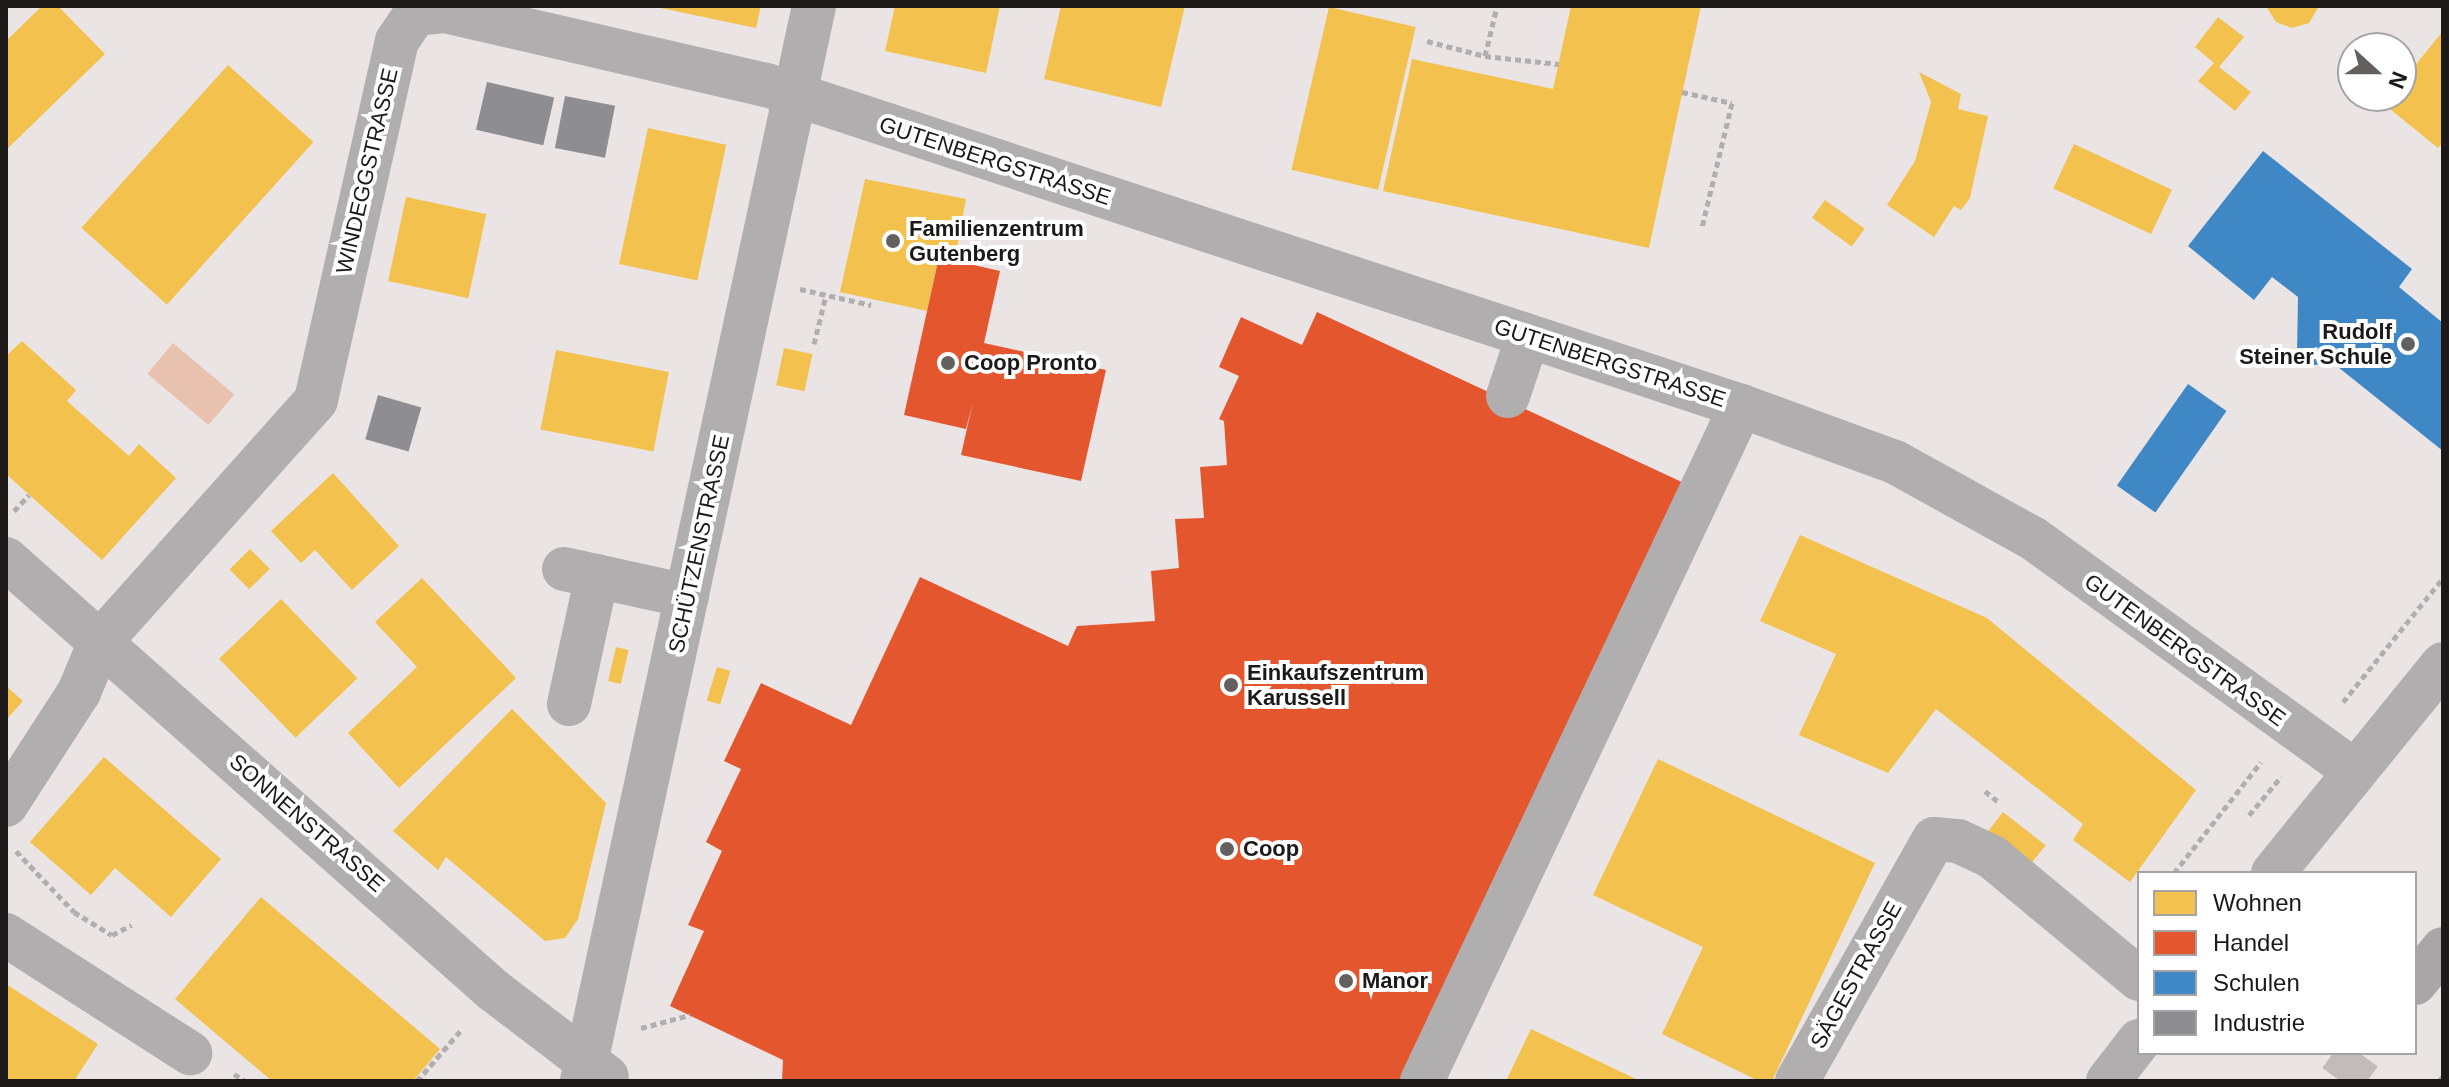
<!DOCTYPE html>
<html>
<head>
<meta charset="utf-8">
<style>
  body { margin:0 }
  #map { position:relative; width:2449px; height:1087px; overflow:hidden; background:#ebe4e5; font-family:Helvetica,sans-serif }
  div>[style] { position:absolute }
  .green>* { inset:0; background:#e8c1af; transform-origin:0 0 }
  .homes>* { inset:0; background:#f2c14e; transform-origin:0 0 }
  .shops>* { inset:0; background:#e4572e }
  .schools>* { inset:0; background:#3f88c5; transform-origin:0 0 }
  .industry>* { inset:0; background:#8d8d92; transform-origin:0 0 }
  .major-tunnel>* { height:44px; margin-top:-22px; transform-origin:0; background:repeating-linear-gradient(90deg,#c2bbbc 0 44px,transparent 0 66px) }
  .path>* { height:5px; margin-top:-2.5px; transform-origin:0; background:repeating-linear-gradient(90deg,#b1aeaf 0 6px,transparent 0 10px) }
  .minor>* { height:44px; margin:-22px; padding:0 22px; transform-origin:22px; border-radius:22px; background:#b0aeae }
  .major>* { height:44px; margin:-22px; padding:0 22px; transform-origin:22px; border-radius:22px; background:#aaa6a7 }
  .rail>* { height:6px; margin-top:-3px; transform-origin:0; background:repeating-linear-gradient(90deg,#aba8a9 0 14px,transparent 0 28px) }
  .dots>* { width:22px; height:22px; translate:-50% -50%; box-sizing:border-box; border:4px solid #fff; border-radius:50% }
  span { translate:-50% -50%; white-space:nowrap; text-align:center; line-height:1.15; -webkit-text-stroke:8px #fff; paint-order:stroke }
  .street-label { font-size:22px; color:#1d1919 }
  .poi-label { font-size:22px; color:#1d1919; font-weight:700 }
  .left { translate:0 -50%; text-align:left }
  .right { translate:-100% -50%; text-align:right }
  .frame { position:absolute; inset:0; border:8px solid #1d1919; pointer-events:none }
  .legend { position:absolute; left:2137px; top:871px; width:280px; height:184px; box-sizing:border-box; background:#fff; border:2px solid #a5a3a3; margin:0; padding:10px 14px; list-style:none; font-size:24px; color:#1d1919 }
  .legend li { display:flex; align-items:center; gap:16px; height:40px }
  .legend b { width:40px; border:2px solid #a5a3a3 }
  .north { position:absolute; left:2337px; top:32px; width:80px; height:80px; box-sizing:border-box; background:#fff; border:2px solid #a5a3a3; border-radius:50%; rotate:111deg; font-size:22px; font-weight:700; line-height:32px; text-align:center; color:#1d1919 }
  .north::after { content:''; display:block; margin:auto; width:28px; height:36px; background:#656060; clip-path:polygon(50% 0,100% 100%,50% 72%,0 100%) }
</style>
</head>
<body>
<div id="map">
  <div class="green">
    <div style="left:173px;top:343px;width:80px;height:40px;rotate:40deg"></div>
  </div>
  <div class="homes">
    <div style="clip-path:polygon(42px 6px,58px 6px,105px 54px,6px 150px,6px 41px)"></div>
    <div style="clip-path:polygon(651px 6px,761px 6px,756px 28px)"></div>
    <div style="clip-path:polygon(895px 6px,1000px 6px,986px 73px,885px 51px)"></div>
    <div style="clip-path:polygon(1061px 6px,1185px 6px,1161px 107px,1044px 79px)"></div>
    <div style="clip-path:polygon(1571px 6px,1701px 6px,1649px 248px,1383px 191px,1412px 59px,1553px 89px)"></div>
    <div style="clip-path:polygon(2266px 6px,2319px 6px,2309px 23px,2292px 28px,2276px 22px)"></div>
    <div style="left:1329px;top:7px;width:89px;height:167px;rotate:13deg"></div>
    <div style="clip-path:polygon(2218px 17px,2244px 37px,2219px 67px,2251px 92px,2235px 111px,2198px 81px,2214px 63px,2195px 47px)"></div>
    <div style="clip-path:polygon(2443px 31px,2443px 142px,2438px 148px,2374px 96px,2401px 96px,2401px 58px,2413px 68px)"></div>
    <div style="left:228px;top:65px;width:115px;height:219px;rotate:42deg"></div>
    <div style="clip-path:polygon(1919px 72px,1961px 94px,1958px 109px,1988px 116px,1970px 198px,1961px 210px,1954px 206px,1934px 237px,1887px 205px,1915px 161px,1931px 102px)"></div>
    <div style="left:648px;top:128px;width:80px;height:139px;rotate:12deg"></div>
    <div style="left:2074px;top:144px;width:108px;height:49px;rotate:25deg"></div>
    <div style="clip-path:polygon(865px 179px,966px 199px,955px 260px,939px 257px,927px 311px,840px 292px)"></div>
    <div style="left:406px;top:197px;width:82px;height:86px;rotate:12deg"></div>
    <div style="left:1825px;top:200px;width:49px;height:22px;rotate:36deg"></div>
    <div style="clip-path:polygon(22px 341px,76px 390px,67px 401px,129px 456px,139px 444px,176px 478px,102px 560px,6px 474px,6px 356px)"></div>
    <div style="left:784px;top:348px;width:29px;height:38px;rotate:12deg"></div>
    <div style="left:556px;top:350px;width:115px;height:81px;rotate:11deg"></div>
    <div style="clip-path:polygon(333px 473px,399px 546px,352px 590px,315px 550px,301px 563px,271px 531px)"></div>
    <div style="clip-path:polygon(1800px 535px,1987px 618px,2196px 790px,2130px 882px,2073px 840px,2083px 824px,1936px 709px,1888px 773px,1799px 735px,1836px 654px,1760px 621px)"></div>
    <div style="left:250px;top:549px;width:28px;height:29px;rotate:45deg"></div>
    <div style="clip-path:polygon(422px 578px,516px 678px,399px 788px,348px 733px,417px 667px,375px 622px)"></div>
    <div style="left:281px;top:599px;width:110px;height:86px;rotate:46deg"></div>
    <div style="left:616px;top:647px;width:13px;height:35px;rotate:13deg"></div>
    <div style="left:717px;top:667px;width:14px;height:35px;rotate:17deg"></div>
    <div style="clip-path:polygon(6px 686px,23px 701px,6px 720px)"></div>
    <div style="clip-path:polygon(512px 709px,606px 803px,578px 919px,565px 938px,545px 941px,446px 857px,438px 870px,393px 831px)"></div>
    <div style="clip-path:polygon(104px 757px,221px 859px,171px 917px,115px 868px,91px 895px,30px 842px)"></div>
    <div style="clip-path:polygon(1658px 759px,1875px 863px,1772px 1081px,1759px 1081px,1662px 1034px,1703px 947px,1593px 895px)"></div>
    <div style="left:2003px;top:812px;width:54px;height:25px;rotate:38deg"></div>
    <div style="clip-path:polygon(261px 897px,440px 1049px,413px 1081px,272px 1081px,175px 999px)"></div>
    <div style="clip-path:polygon(6px 984px,98px 1044px,74px 1081px,6px 1081px)"></div>
    <div style="clip-path:polygon(1531px 1029px,1640px 1081px,1506px 1081px)"></div>
  </div>
  <div class="shops">
    <div style="clip-path:polygon(939px 257px,1000px 271px,984px 343px,1106px 370px,1081px 481px,961px 455px,973px 402px,966px 429px,904px 415px)"></div>
    <div style="clip-path:polygon(1317px 312px,1686px 484px,1405px 1081px,782px 1081px,783px 1060px,670px 1006px,704px 931px,688px 925px,722px 851px,706px 842px,741px 769px,724px 761px,761px 683px,851px 725px,920px 577px,1068px 646px,1077px 626px,1155px 621px,1151px 571px,1179px 568px,1175px 519px,1204px 518px,1200px 467px,1227px 465px,1224px 421px,1219px 419px,1239px 376px,1219px 367px,1241px 317px,1302px 345px)"></div>
  </div>
  <div class="schools">
    <div style="clip-path:polygon(2263px 151px,2412px 269px,2399px 287px,2443px 323px,2443px 451px,2333px 363px,2314px 365px,2297px 353px,2298px 297px,2272px 277px,2254px 300px,2188px 246px)"></div>
    <div style="left:2188px;top:384px;width:47px;height:124px;rotate:35deg"></div>
  </div>
  <div class="industry">
    <div style="left:487px;top:82px;width:69px;height:49px;rotate:13deg"></div>
    <div style="left:565px;top:96px;width:51px;height:53px;rotate:11deg"></div>
    <div style="left:378px;top:395px;width:45px;height:46px;rotate:16deg"></div>
  </div>
  <div class="major-tunnel">
    <div style="left:2340px;top:1081px;width:34px;rotate:-54deg"></div>
  </div>
  <div class="path">
    <div style="left:1427px;top:41px;width:60px;rotate:14.5deg"></div>
    <div style="left:1485px;top:56px;width:74px;rotate:6.2deg"></div>
    <div style="left:1485px;top:56px;width:51px;rotate:-76.5deg"></div>
    <div style="left:1682px;top:92px;width:51px;rotate:12.4deg"></div>
    <div style="left:1732px;top:103px;width:128px;rotate:103.6deg"></div>
    <div style="left:800px;top:289px;width:73px;rotate:12.7deg"></div>
    <div style="left:814px;top:344px;width:50px;rotate:-76.2deg"></div>
    <div style="left:14px;top:511px;width:22px;rotate:-47deg"></div>
    <div style="left:2343px;top:702px;width:159px;rotate:-51.1deg"></div>
    <div style="left:1985px;top:791px;width:19px;rotate:39deg"></div>
    <div style="left:2249px;top:815px;width:50px;rotate:-49.9deg"></div>
    <div style="left:16px;top:851px;width:84px;rotate:46.4deg"></div>
    <div style="left:74px;top:912px;width:44px;rotate:31.2deg"></div>
    <div style="left:112px;top:935px;width:22px;rotate:-27deg"></div>
    <div style="left:2174px;top:873px;width:141px;rotate:-51.9deg"></div>
    <div style="left:641px;top:1028px;width:51px;rotate:-14.9deg"></div>
    <div style="left:234px;top:1074px;width:13px;rotate:32deg"></div>
    <div style="left:417px;top:1081px;width:69px;rotate:-49.1deg"></div>
  </div>
  <div class="minor">
    <div style="left:1508px;top:396px;width:63px;rotate:-71.6deg"></div>
    <div style="left:6px;top:559px;width:650px;rotate:41.51deg"></div>
    <div style="left:493px;top:990px;width:143px;rotate:37.3deg"></div>
    <div style="left:564px;top:569px;width:126px;rotate:12.4deg"></div>
    <div style="left:569px;top:704px;width:131px;rotate:-77.7deg"></div>
    <div style="left:6px;top:805px;width:135px;rotate:-57.1deg"></div>
    <div style="left:79px;top:692px;width:54px;rotate:-67.2deg"></div>
    <div style="left:100px;top:642px;width:324px;rotate:-48.2deg"></div>
    <div style="left:316px;top:400px;width:368px;rotate:-77.3deg"></div>
    <div style="left:397px;top:41px;width:32px;rotate:-56deg"></div>
    <div style="left:415px;top:14px;width:30px;rotate:-6deg"></div>
    <div style="left:445px;top:11px;width:329px;rotate:13deg"></div>
    <div style="left:766px;top:85px;width:1026px;rotate:18.22deg"></div>
    <div style="left:1741px;top:406px;width:164px;rotate:20deg"></div>
    <div style="left:1895px;top:462px;width:159px;rotate:29deg"></div>
    <div style="left:2034px;top:539px;width:396px;rotate:35.9deg"></div>
    <div style="left:2273px;top:873px;width:269px;rotate:-50.9deg"></div>
    <div style="left:6px;top:935px;width:219px;rotate:32.7deg"></div>
    <div style="left:582px;top:1081px;width:1100px;rotate:-77.82deg"></div>
    <div style="left:1422px;top:1081px;width:747px;rotate:-64.7deg"></div>
    <div style="left:1797px;top:1081px;width:278px;rotate:-60.5deg"></div>
    <div style="left:1934px;top:839px;width:24px;rotate:5deg"></div>
    <div style="left:1958px;top:841px;width:38px;rotate:25deg"></div>
    <div style="left:1992px;top:857px;width:191px;rotate:39.7deg"></div>
    <div style="left:2108px;top:1081px;width:51px;rotate:-52.2deg"></div>
  </div>
  <div class="major">
    <div style="left:2415px;top:983px;width:44px;rotate:-50.5deg"></div>
  </div>
  <div class="rail">
    <div style="left:2440px;top:1081px;width:4px;rotate:-45deg"></div>
  </div>
  <div class="dots">
    <div style="left:893px;top:241px;background:#656060"></div>
    <div style="left:2408px;top:344px;background:#656060"></div>
    <div style="left:948px;top:363px;background:#656060"></div>
    <div style="left:1231px;top:685px;background:#656060"></div>
    <div style="left:1227px;top:849px;background:#656060"></div>
    <div style="left:1346px;top:981px;background:#656060"></div>
  </div>
  <div class="street-label">
    <span style="left:995px;top:161px;rotate:18deg">GUTENBERGSTRASSE</span>
    <span style="left:367px;top:171px;rotate:-77deg">WINDEGGSTRASSE</span>
    <span style="left:1610px;top:363px;rotate:18deg">GUTENBERGSTRASSE</span>
    <span style="left:699px;top:544px;rotate:-78deg">SCHÜTZENSTRASSE</span>
    <span style="left:2185px;top:650px;rotate:36deg">GUTENBERGSTRASSE</span>
    <span style="left:307px;top:823px;rotate:41deg">SONNENSTRASSE</span>
    <span style="left:1856px;top:975px;rotate:-61deg">SÄGESTRASSE</span>
  </div>
  <div class="poi-label">
    <span class="left" style="left:909px;top:241px">Familienzentrum<br>Gutenberg</span>
    <span class="right" style="left:2392px;top:344px">Rudolf<br>Steiner Schule</span>
    <span class="left" style="left:964px;top:363px">Coop Pronto</span>
    <span class="left" style="left:1247px;top:685px">Einkaufszentrum<br>Karussell</span>
    <span class="left" style="left:1243px;top:849px">Coop</span>
    <span class="left" style="left:1362px;top:981px">Manor</span>
  </div>
  <div class="frame"></div>
  <ul class="legend">
  <li><b style="height:22px;background:#f2c14e"></b>Wohnen</li>
  <li><b style="height:22px;background:#e4572e"></b>Handel</li>
  <li><b style="height:22px;background:#3f88c5"></b>Schulen</li>
  <li><b style="height:22px;background:#8d8d92"></b>Industrie</li>
  </ul>
  <div class="north">N</div>
</div>
</body>
</html>
